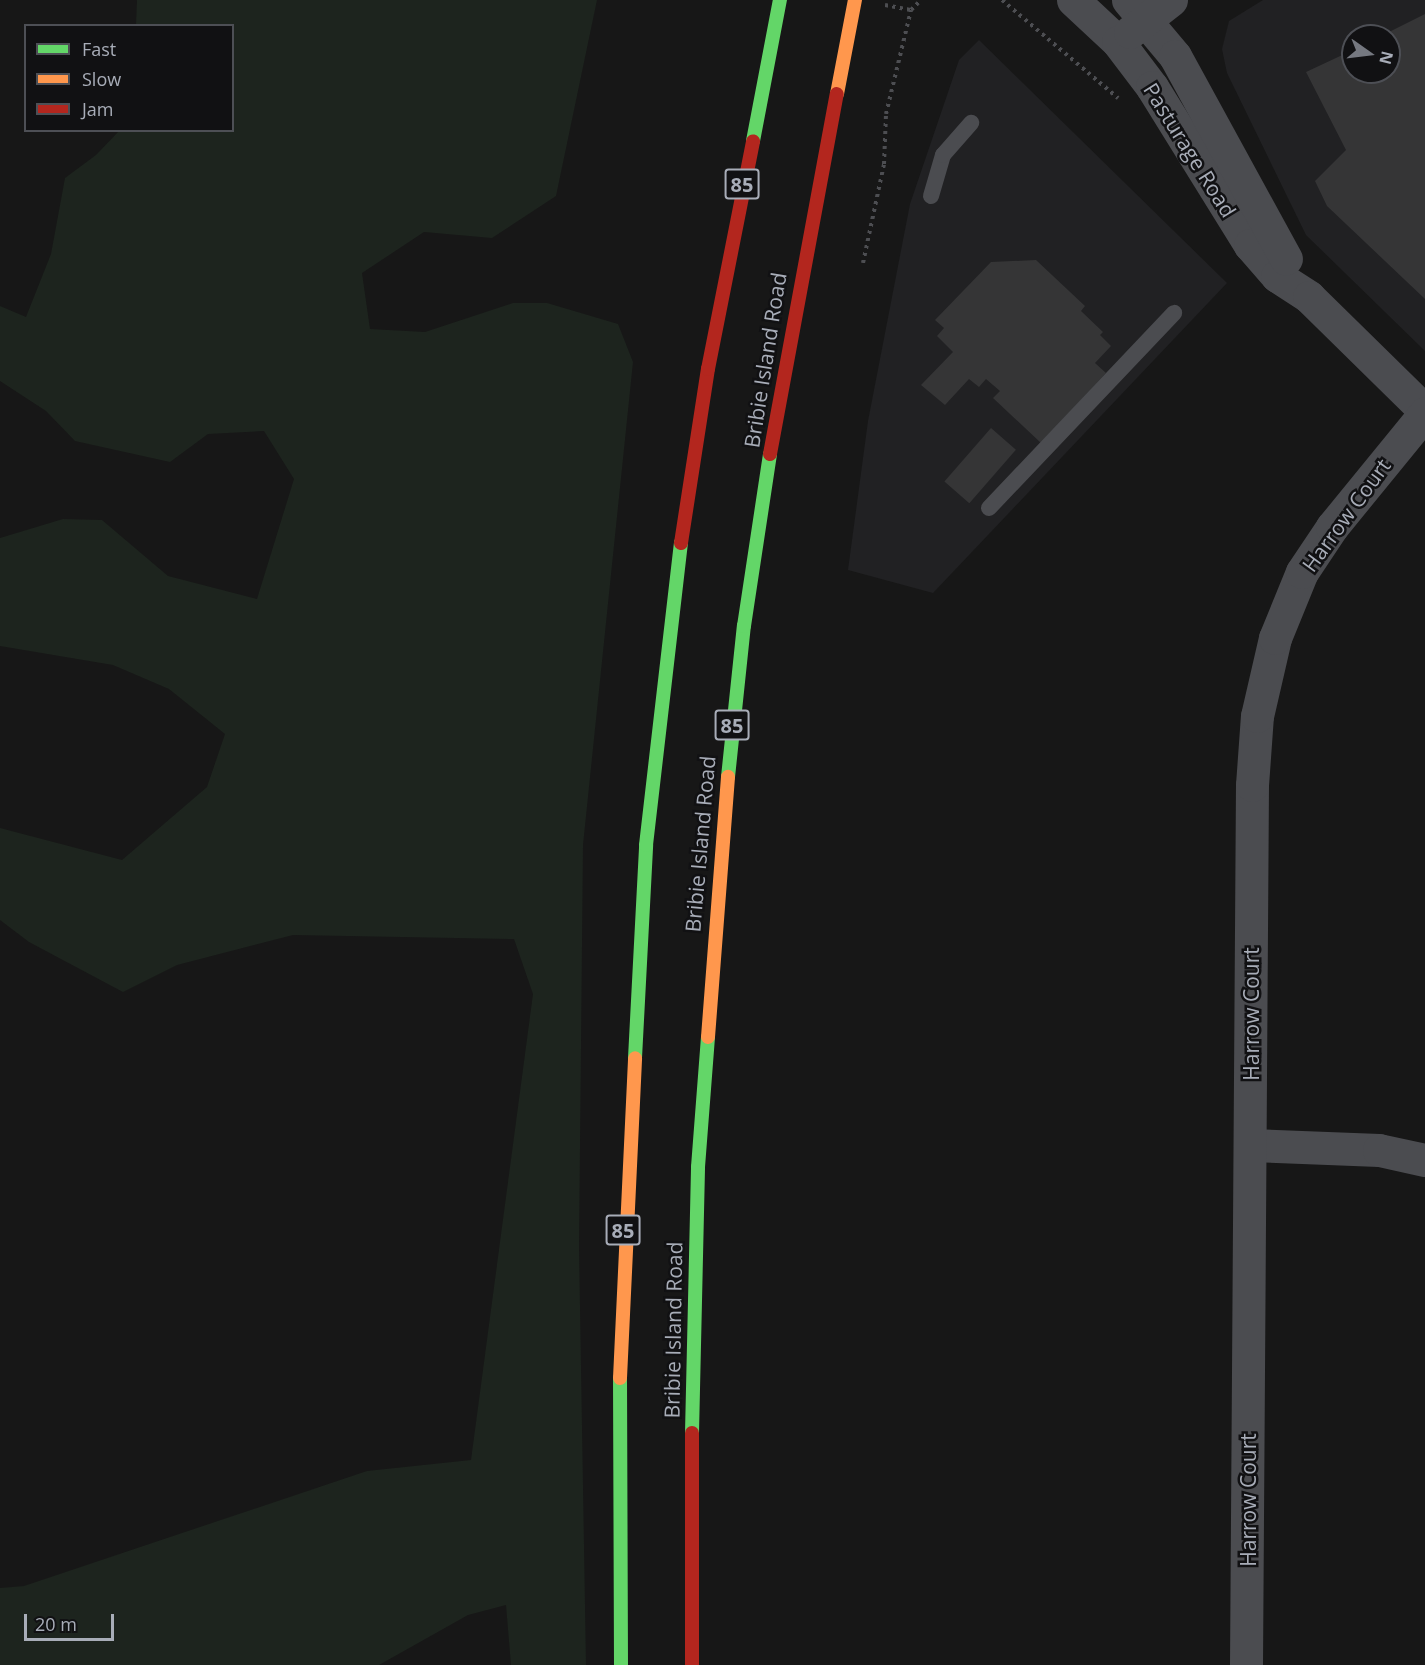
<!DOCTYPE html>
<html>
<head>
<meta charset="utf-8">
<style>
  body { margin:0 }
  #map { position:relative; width:1425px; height:1665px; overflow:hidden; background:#171717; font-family:"Open Sans",sans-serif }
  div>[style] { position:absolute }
  .built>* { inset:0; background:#212123 }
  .green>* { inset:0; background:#1d241e }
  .building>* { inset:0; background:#353536; transform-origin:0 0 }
  .path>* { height:4px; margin-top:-2px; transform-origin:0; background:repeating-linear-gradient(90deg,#4d4e52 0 3px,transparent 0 7.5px) }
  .lane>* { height:16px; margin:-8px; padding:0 8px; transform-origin:8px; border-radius:8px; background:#4b4c50 }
  .street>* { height:33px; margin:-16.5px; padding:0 16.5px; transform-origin:16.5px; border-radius:16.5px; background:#4b4c50 }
  .fast>* { height:14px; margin:-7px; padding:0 7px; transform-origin:7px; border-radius:7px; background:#63d668 }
  .slow>* { height:14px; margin:-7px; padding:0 7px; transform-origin:7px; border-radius:7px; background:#ff974d }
  .jam>* { height:14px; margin:-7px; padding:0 7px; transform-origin:7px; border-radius:7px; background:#b3261e }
  span { translate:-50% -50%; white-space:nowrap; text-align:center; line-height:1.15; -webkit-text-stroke:5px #111113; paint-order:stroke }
  .shield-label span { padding:2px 4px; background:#111113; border:2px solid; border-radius:4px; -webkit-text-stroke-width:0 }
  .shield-label { font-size:20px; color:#a8adb8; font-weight:700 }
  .street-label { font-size:21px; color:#a8adb8 }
  .legend { position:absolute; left:24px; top:24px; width:210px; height:108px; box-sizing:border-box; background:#111113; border:2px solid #4d4f55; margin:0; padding:8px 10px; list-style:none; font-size:18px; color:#a8adb8 }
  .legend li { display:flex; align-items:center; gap:12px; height:30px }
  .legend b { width:30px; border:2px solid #4d4f55 }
  .north { position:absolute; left:1341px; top:24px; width:60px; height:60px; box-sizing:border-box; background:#111113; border:2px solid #4d4f55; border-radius:50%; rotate:104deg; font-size:16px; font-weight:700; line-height:24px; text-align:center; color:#a8adb8 }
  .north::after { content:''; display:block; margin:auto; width:21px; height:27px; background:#757880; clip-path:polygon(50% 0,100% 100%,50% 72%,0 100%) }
  .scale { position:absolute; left:24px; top:1614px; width:90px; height:27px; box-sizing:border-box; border:3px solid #a8adb8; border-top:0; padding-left:8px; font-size:18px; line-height:21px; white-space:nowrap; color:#a8adb8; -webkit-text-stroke:4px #111113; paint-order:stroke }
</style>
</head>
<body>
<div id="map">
  <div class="built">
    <div style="clip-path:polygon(evenodd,1263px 0,1425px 0,1425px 351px,1306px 235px,1227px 73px,1222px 49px,1229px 21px,1263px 0,1353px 36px,1389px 36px,1389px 72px,1353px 72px,1353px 36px)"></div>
    <div style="clip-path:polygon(979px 40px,1227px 283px,933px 593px,848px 570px,868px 421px,910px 204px,959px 60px)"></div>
  </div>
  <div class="green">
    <div style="clip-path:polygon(137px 0,597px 0,556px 196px,492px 238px,424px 232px,362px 273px,370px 329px,425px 332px,513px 303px,547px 303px,618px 324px,633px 362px,583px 845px,579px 1247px,586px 1665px,511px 1665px,506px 1605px,468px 1615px,379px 1665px,0 1665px,0 1588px,24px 1586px,367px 1471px,471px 1460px,533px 994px,514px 939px,293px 935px,177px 965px,123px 992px,29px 942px,0 920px,0 828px,122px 860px,207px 787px,225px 734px,169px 689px,113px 665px,0 646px,0 538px,63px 519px,102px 520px,168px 576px,257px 599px,294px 479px,264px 431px,208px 434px,170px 462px,75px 441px,46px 411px,0 381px,0 306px,26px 317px,51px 254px,65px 178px,96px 155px,119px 131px,232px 130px,232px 26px,136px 25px)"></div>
  </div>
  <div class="building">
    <div style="clip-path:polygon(1425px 14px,1425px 299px,1327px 206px,1315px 181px,1346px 150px,1306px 72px,1353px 50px,1353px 72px,1389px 72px,1387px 33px)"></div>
    <div style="clip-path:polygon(1036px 260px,1085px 306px,1081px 311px,1103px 332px,1100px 335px,1111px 346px,1095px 363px,1106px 373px,1041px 443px,993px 398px,1000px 391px,986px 379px,979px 387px,969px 379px,945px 405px,921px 385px,953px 352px,937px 336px,944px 328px,935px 320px,991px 262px)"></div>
    <div style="left:991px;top:428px;width:33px;height:71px;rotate:41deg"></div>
  </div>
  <div class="path">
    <div style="left:1002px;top:0;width:152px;rotate:40.2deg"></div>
    <div style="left:885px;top:5px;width:26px;rotate:11deg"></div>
    <div style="left:911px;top:10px;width:14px;rotate:-45deg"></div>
    <div style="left:863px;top:263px;width:101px;rotate:-78deg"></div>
    <div style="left:884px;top:164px;width:50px;rotate:-87.7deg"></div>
    <div style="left:886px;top:114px;width:107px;rotate:-76.5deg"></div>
  </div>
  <div class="lane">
    <div style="left:931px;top:196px;width:43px;rotate:-73.7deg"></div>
    <div style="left:943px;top:155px;width:43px;rotate:-48.8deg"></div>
    <div style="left:989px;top:508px;width:269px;rotate:-46.5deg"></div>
  </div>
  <div class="street">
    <div style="left:1073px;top:0;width:62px;rotate:43deg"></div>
    <div style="left:1118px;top:42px;width:56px;rotate:52.9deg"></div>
    <div style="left:1152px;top:87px;width:186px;rotate:58.2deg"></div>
    <div style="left:1250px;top:245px;width:41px;rotate:48.9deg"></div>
    <div style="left:1277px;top:276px;width:38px;rotate:33deg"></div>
    <div style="left:1309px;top:297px;width:163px;rotate:44.5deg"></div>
    <div style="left:1128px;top:0;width:73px;rotate:50deg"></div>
    <div style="left:1175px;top:56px;width:231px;rotate:61.3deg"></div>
    <div style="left:1130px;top:32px;width:52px;rotate:-38deg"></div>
    <div style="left:1250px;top:1145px;width:129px;rotate:2.2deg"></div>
    <div style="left:1379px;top:1150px;width:47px;rotate:12.3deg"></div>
    <div style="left:1246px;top:1665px;width:880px;rotate:-89.61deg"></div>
    <div style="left:1252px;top:785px;width:69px;rotate:-85.9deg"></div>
    <div style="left:1257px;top:716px;width:80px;rotate:-77deg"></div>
    <div style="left:1275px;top:638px;width:71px;rotate:-67.8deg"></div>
    <div style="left:1302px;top:572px;width:54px;rotate:-56.3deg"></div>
    <div style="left:1332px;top:527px;width:147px;rotate:-50.8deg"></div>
  </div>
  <div class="fast">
    <div style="left:753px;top:141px;width:144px;rotate:-79.2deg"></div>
    <div style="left:728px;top:777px;width:152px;rotate:-84deg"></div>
    <div style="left:744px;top:626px;width:174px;rotate:-81.4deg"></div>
    <div style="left:635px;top:1058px;width:213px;rotate:-87deg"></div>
    <div style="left:646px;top:845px;width:304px;rotate:-83.4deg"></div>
    <div style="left:620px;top:1378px;width:287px;rotate:89.8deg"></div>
    <div style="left:692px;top:1433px;width:266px;rotate:-88.7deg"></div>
    <div style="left:698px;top:1167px;width:130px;rotate:-85.6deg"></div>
  </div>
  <div class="slow">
    <div style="left:837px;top:94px;width:96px;rotate:-79.2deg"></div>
    <div style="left:708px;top:1037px;width:261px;rotate:-85.6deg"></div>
    <div style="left:620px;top:1378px;width:320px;rotate:-87.3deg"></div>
  </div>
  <div class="jam">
    <div style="left:770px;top:454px;width:366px;rotate:-79.5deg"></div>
    <div style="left:681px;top:543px;width:176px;rotate:-81.2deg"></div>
    <div style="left:708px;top:369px;width:232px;rotate:-78.8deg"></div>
    <div style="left:692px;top:1433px;width:232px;rotate:90deg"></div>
  </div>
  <div class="shield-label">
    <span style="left:742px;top:184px">85</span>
    <span style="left:732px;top:725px">85</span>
    <span style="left:623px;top:1230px">85</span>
  </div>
  <div class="street-label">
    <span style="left:1190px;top:150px;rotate:58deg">Pasturage Road</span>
    <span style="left:765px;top:360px;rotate:-81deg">Bribie Island Road</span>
    <span style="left:1346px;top:515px;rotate:-54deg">Harrow Court</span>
    <span style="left:700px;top:844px;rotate:-85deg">Bribie Island Road</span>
    <span style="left:1251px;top:1014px;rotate:-90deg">Harrow Court</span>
    <span style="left:673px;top:1330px;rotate:-89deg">Bribie Island Road</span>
    <span style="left:1248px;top:1500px;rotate:-90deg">Harrow Court</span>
  </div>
  <ul class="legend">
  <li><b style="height:8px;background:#63d668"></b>Fast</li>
  <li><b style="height:8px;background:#ff974d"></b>Slow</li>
  <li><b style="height:8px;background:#b3261e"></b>Jam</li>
  </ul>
  <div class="north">N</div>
  <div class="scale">20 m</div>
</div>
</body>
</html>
